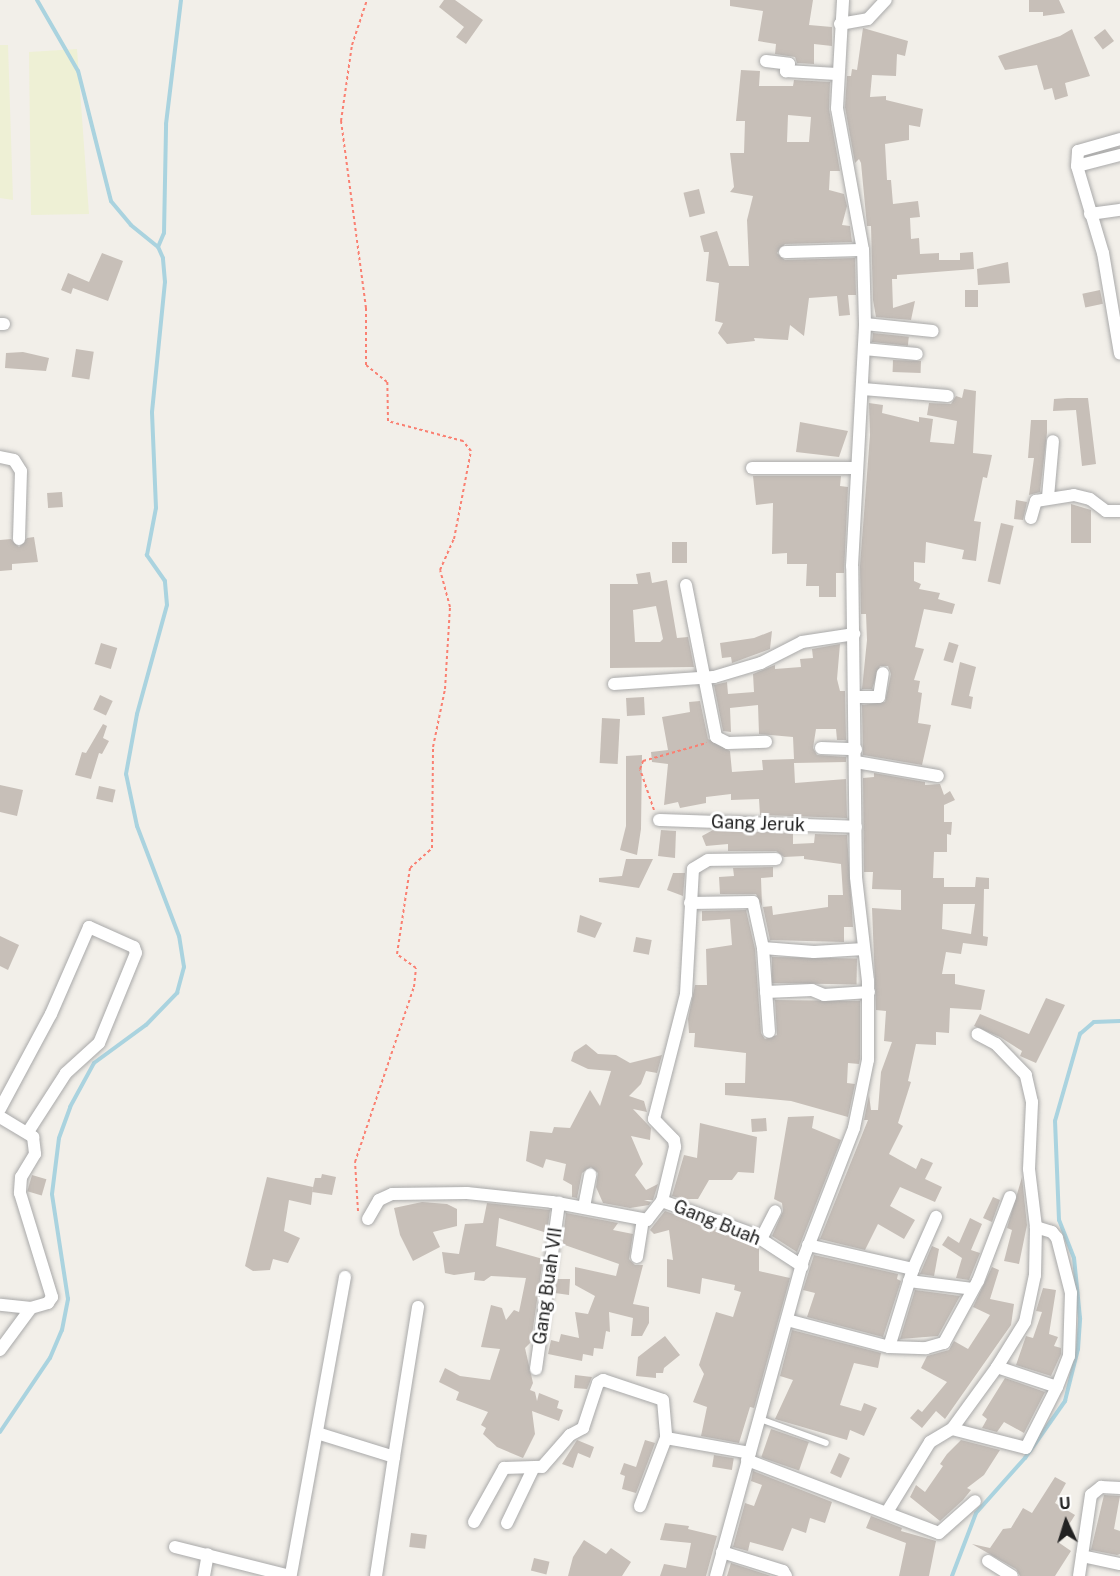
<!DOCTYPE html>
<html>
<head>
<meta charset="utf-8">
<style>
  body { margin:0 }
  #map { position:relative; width:1120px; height:1576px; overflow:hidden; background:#f2efe9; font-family:"Public Sans",sans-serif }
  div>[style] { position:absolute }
  .farmland>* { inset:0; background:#eef0d5 }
  .stream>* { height:4px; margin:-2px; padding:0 2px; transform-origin:2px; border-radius:2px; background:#aad3df }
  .building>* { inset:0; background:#c7bfb8; transform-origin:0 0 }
  .path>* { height:2px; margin-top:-1px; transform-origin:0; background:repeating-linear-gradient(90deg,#fa8072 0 3px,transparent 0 6px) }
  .roads { filter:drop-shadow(0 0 2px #a9a9a9) drop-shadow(0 0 2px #a9a9a9) }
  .service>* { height:6px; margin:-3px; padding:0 3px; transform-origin:3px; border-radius:3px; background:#fff }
  .minor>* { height:12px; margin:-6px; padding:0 6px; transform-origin:6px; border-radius:6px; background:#fff }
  span { translate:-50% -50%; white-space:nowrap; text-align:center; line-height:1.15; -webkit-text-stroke:6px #fff; paint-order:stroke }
  .street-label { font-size:18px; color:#222 }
  .north { position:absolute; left:1036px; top:1492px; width:60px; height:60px; -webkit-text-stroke:4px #fff; paint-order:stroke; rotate:356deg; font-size:16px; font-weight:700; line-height:24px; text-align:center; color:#222 }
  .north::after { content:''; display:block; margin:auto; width:21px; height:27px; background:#222; clip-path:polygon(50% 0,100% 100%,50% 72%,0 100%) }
</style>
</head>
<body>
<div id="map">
  <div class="farmland">
    <div style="clip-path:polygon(0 45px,8px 45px,13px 200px,0 198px)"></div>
    <div style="clip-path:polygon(77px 49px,89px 214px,31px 215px,29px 52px)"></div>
  </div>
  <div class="stream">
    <div style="left:158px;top:247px;width:15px;rotate:-67deg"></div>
    <div style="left:164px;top:233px;width:109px;rotate:-88.9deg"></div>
    <div style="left:166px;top:124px;width:125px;rotate:-83.1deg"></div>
    <div style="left:0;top:1432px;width:89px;rotate:-56deg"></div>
    <div style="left:50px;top:1358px;width:30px;rotate:-67deg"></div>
    <div style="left:62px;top:1330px;width:32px;rotate:-79deg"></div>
    <div style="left:68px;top:1299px;width:106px;rotate:-98.7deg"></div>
    <div style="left:52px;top:1194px;width:56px;rotate:-82.9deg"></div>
    <div style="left:59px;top:1138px;width:33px;rotate:-70deg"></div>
    <div style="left:70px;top:1107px;width:50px;rotate:-61.4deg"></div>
    <div style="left:94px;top:1063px;width:64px;rotate:-36.2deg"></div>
    <div style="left:146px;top:1025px;width:45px;rotate:-45.9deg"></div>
    <div style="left:177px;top:993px;width:27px;rotate:-75deg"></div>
    <div style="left:184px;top:967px;width:31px;rotate:-99deg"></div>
    <div style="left:179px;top:936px;width:118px;rotate:-110.9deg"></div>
    <div style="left:137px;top:826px;width:53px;rotate:-101.9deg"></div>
    <div style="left:126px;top:774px;width:61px;rotate:-79.6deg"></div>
    <div style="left:137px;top:714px;width:113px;rotate:-74.6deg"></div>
    <div style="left:167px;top:605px;width:24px;rotate:-95deg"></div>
    <div style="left:165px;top:581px;width:32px;rotate:-125deg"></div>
    <div style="left:147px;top:555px;width:48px;rotate:-79.2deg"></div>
    <div style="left:156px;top:508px;width:96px;rotate:-92.4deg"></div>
    <div style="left:152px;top:412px;width:131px;rotate:-84.3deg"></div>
    <div style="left:165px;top:282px;width:24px;rotate:-95deg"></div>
    <div style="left:163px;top:258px;width:12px;rotate:-114deg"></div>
    <div style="left:158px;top:247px;width:35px;rotate:-141deg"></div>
    <div style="left:131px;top:225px;width:31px;rotate:-130deg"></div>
    <div style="left:111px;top:201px;width:134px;rotate:-104.2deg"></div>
    <div style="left:78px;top:71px;width:82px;rotate:-120deg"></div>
    <div style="left:952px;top:1576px;width:67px;rotate:-69.1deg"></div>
    <div style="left:976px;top:1513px;width:74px;rotate:-48.3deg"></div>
    <div style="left:1025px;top:1458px;width:70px;rotate:-54.9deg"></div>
    <div style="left:1065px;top:1401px;width:54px;rotate:-76deg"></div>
    <div style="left:1078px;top:1349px;width:31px;rotate:-86deg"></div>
    <div style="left:1080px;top:1318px;width:60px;rotate:-95.7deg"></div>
    <div style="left:1074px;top:1258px;width:41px;rotate:-111.5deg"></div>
    <div style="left:1059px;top:1220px;width:99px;rotate:-92.3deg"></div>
    <div style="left:1055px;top:1121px;width:91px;rotate:-74deg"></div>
    <div style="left:1080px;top:1034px;width:18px;rotate:-41deg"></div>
    <div style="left:1094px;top:1022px;width:26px;rotate:-2deg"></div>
  </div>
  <div class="building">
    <div style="clip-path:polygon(444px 0,455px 0,483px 20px,466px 44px,456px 37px,464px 27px,439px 7px)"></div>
    <div style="clip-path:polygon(730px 0,813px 0,809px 25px,832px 27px,832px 46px,814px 44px,814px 64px,797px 63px,795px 57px,775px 54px,776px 44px,758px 41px,763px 11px,730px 6px)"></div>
    <div style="clip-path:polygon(1029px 0,1059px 0,1065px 13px,1043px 16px,1043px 12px,1029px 12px)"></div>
    <div style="clip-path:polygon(863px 28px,908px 41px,905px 56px,897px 54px,896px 76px,872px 75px,870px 97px,886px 96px,886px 100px,923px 109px,920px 127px,909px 125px,909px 140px,885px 144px,887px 180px,891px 180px,893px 204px,918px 201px,920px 217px,910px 218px,911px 239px,919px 238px,920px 254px,939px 253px,939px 260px,960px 260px,960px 253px,973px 252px,974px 269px,897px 275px,897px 279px,892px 279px,893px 308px,915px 301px,911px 320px,876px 317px,873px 300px,871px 226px,867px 226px,861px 163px,859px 159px,855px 163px,845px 107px,847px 76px,851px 76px,852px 69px,857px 70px)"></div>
    <div style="clip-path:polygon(1072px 29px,1090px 76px,1065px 83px,1068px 96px,1055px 100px,1052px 88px,1044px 90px,1037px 65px,1005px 70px,998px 56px,1060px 36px)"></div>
    <div style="left:1105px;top:29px;width:15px;height:14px;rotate:53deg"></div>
    <div style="clip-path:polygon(evenodd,741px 70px,760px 71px,759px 86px,793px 86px,794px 80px,830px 82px,829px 109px,840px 171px,830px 171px,829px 190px,844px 194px,847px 206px,842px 225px,850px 226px,852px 242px,785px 244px,777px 253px,785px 260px,855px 258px,856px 295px,848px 295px,850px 315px,839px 316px,837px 296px,809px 298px,804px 336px,790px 325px,788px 340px,754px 338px,755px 341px,727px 344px,718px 333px,723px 323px,715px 321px,719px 283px,706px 281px,709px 252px,704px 252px,700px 236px,717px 231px,729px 266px,749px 266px,747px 220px,753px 196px,730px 192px,734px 187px,730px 153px,744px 153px,745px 121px,736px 121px,741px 70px,788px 115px,811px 117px,809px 142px,787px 142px,788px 115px)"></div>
    <div style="left:699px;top:189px;width:25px;height:16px;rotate:76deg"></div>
    <div style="clip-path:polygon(102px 253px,123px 261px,108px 301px,73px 288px,71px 294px,61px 290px,68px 273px,89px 282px)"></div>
    <div style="clip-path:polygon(1008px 262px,1010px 283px,978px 285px,977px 269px)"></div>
    <div style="left:965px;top:290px;width:13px;height:17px"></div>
    <div style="left:1100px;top:290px;width:14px;height:18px;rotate:78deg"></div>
    <div style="left:873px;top:333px;width:36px;height:9px;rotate:6deg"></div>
    <div style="left:76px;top:349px;width:18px;height:28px;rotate:9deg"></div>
    <div style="clip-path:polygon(23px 352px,49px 358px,46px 371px,5px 368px,6px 353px)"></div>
    <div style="left:893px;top:360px;width:28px;height:12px;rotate:2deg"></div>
    <div style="clip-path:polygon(964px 389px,976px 391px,973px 453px,992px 455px,987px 478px,983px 477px,974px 521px,981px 522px,976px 561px,962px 559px,964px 550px,926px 542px,925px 563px,914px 562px,914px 581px,921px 584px,919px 589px,940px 593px,938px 599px,955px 604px,952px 614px,924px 609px,915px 647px,924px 649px,914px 680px,920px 681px,918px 692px,922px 693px,918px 723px,931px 725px,922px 765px,863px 755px,862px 705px,885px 702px,891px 674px,888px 666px,880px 666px,872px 689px,862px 689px,867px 640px,866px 614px,861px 614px,860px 566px,870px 435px,869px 403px,883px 405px,882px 413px,919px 422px,919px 417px,933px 419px,930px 442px,954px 444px,957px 421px,927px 415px,929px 403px,951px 404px,956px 396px,962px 398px)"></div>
    <div style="clip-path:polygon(1067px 398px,1088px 398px,1096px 464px,1082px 466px,1076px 410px,1053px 411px,1054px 399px)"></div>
    <div style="clip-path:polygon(1031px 420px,1047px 420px,1047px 433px,1040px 492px,1029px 495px,1034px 458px,1028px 458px)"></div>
    <div style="clip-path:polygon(800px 422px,848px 431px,839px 457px,796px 452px)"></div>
    <div style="clip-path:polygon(753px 476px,841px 476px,840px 486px,848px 487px,844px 573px,836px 573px,836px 597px,819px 597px,819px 586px,806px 586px,807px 564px,787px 564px,787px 553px,772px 554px,773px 503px,756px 505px)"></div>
    <div style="left:62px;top:492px;width:15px;height:15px;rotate:86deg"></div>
    <div style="clip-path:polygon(1016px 500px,1027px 502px,1023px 520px,1014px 519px)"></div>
    <div style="clip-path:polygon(1071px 504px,1091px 510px,1091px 543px,1071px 543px)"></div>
    <div style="left:1001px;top:523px;width:13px;height:60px;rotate:13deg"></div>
    <div style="clip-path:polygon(34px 537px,38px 562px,12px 564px,12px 570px,0 571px,0 540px,11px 539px,19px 547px,27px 538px)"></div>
    <div style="left:687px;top:542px;width:21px;height:15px;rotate:90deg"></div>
    <div style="clip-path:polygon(evenodd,650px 572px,652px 583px,667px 580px,677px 638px,688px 637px,694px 667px,610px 668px,610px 584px,638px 584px,636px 574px,650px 572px,656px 606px,663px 639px,660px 642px,635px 642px,633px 610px,656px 606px)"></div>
    <div style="clip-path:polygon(772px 631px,770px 649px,732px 663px,731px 657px,722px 658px,720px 643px,754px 638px)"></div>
    <div style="left:949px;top:642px;width:10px;height:19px;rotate:17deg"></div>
    <div style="left:101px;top:643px;width:17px;height:22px;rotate:17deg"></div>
    <div style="clip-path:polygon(840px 644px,837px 679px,840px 691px,845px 691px,846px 740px,837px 740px,836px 729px,816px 729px,813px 748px,817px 755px,846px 757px,846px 762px,794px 763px,795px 783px,846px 779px,847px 818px,760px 815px,759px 799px,731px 800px,731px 794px,706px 797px,706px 803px,680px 808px,678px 802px,664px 805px,668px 764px,652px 762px,651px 752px,668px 750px,662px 717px,690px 712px,689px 702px,700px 701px,708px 739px,730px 751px,732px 772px,763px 770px,762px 760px,794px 759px,793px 737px,759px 734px,758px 705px,730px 708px,731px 732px,723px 731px,714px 685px,727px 682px,728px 694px,754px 692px,753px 674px,775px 665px,775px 669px,801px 667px,800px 659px,813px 658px,812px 649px)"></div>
    <div style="clip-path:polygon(960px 662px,976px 667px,969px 696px,973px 697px,971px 709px,951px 705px)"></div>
    <div style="left:100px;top:695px;width:14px;height:16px;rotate:25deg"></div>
    <div style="left:644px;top:697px;width:18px;height:18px;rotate:87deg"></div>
    <div style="left:602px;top:718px;width:18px;height:45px;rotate:3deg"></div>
    <div style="clip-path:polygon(103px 724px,107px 726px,103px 738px,109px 741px,102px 754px,99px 753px,91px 779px,75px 775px,82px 752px,86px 753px)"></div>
    <div style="clip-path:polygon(642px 755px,641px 829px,637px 855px,620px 850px,626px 826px,626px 756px)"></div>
    <div style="clip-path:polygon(evenodd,874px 773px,925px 782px,925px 785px,940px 784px,944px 795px,950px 791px,955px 800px,944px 805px,944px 822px,952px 822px,951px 835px,947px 834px,947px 852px,934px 852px,933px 878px,944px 878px,944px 887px,975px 887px,976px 877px,989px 878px,989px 889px,984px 889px,983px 936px,988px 937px,987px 946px,963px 943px,961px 954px,946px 952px,942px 974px,955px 974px,955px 984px,985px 990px,981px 1010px,950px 1008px,949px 1033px,936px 1032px,936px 1045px,916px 1044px,908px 1081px,911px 1082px,898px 1123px,903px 1126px,889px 1154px,916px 1169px,921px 1158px,933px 1163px,925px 1179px,942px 1187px,935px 1202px,900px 1187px,890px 1206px,915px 1220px,904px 1239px,878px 1224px,865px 1250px,820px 1239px,868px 1120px,864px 1120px,869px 1095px,871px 1110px,878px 1110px,881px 1072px,892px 1042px,884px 1041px,886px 1011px,876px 1010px,872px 908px,901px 910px,901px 890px,872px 889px,873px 872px,864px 872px,863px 778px,874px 777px,874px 773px,943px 904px,975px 904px,971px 934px,942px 929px,943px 904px)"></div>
    <div style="clip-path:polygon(0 785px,23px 790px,17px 816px,0 812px)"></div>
    <div style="left:99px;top:786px;width:17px;height:13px;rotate:13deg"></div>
    <div style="clip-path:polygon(661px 830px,676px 831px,675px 858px,658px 856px)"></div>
    <div style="clip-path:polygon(713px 830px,793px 833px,793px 844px,814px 843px,815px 834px,847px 835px,853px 927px,844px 927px,844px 942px,770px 940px,763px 907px,772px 906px,773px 915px,828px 907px,828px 895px,843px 895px,841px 864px,804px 859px,804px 856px,784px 857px,776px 851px,728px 851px,728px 844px,706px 846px,702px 836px)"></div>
    <div style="clip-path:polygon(626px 859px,653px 859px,639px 888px,599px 882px,599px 878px,622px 876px)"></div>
    <div style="clip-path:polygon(773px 867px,773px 877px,761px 878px,762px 906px,756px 894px,720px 894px,719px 877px,734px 876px,733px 868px)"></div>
    <div style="clip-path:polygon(673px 873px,685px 873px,683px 896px,667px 890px)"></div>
    <div style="clip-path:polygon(746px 910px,755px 949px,761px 1033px,765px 1039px,777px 1035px,775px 1000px,860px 1001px,860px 1059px,859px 1064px,848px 1063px,847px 1083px,855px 1084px,848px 1117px,791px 1101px,725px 1095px,725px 1083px,745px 1083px,746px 1053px,694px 1047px,695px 1033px,689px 1033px,688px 1019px,695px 985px,707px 985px,706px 949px,732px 945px,730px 919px,702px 921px,702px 911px)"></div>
    <div style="clip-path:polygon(580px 915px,602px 923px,595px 938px,577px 932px)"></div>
    <div style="clip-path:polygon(0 936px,19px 945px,8px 970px,0 966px)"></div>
    <div style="left:636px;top:937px;width:16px;height:15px;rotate:11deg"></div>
    <div style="left:772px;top:957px;width:85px;height:26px;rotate:1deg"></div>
    <div style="clip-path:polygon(1046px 998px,1065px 1005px,1036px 1063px,1020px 1056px,1022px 1051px,1000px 1037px,974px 1026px,980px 1014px,1029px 1034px)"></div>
    <div style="clip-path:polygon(586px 1044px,598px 1054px,616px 1055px,630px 1063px,662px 1055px,657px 1073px,646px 1071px,641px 1084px,629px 1096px,644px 1101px,647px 1112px,633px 1109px,651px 1128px,650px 1140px,631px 1136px,643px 1164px,635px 1175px,646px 1190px,658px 1184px,653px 1200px,644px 1200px,651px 1202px,649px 1205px,630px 1208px,603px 1203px,596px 1187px,598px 1173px,591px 1167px,582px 1173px,577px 1198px,572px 1197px,572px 1185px,563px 1180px,566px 1164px,546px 1159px,543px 1168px,526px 1161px,530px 1131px,552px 1133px,554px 1127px,570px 1128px,590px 1090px,600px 1106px,611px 1071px,588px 1069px,571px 1061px,574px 1052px)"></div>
    <div style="clip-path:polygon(814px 1116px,812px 1128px,841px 1140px,797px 1252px,772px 1236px,783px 1211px,782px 1203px,774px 1199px,788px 1117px)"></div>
    <div style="left:766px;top:1118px;width:13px;height:15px;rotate:86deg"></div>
    <div style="clip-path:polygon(700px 1123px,757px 1137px,754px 1173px,738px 1172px,732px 1180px,709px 1180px,698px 1199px,682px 1199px,672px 1196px,684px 1155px,697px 1158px)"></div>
    <div style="clip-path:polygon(322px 1174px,336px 1177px,332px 1195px,312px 1192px,315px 1178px,321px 1178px)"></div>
    <div style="left:32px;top:1175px;width:15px;height:17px;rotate:16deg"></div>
    <div style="clip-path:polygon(267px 1177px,313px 1187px,311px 1205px,289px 1200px,284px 1231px,300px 1238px,288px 1263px,273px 1259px,270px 1270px,253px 1271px,245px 1266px)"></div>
    <div style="clip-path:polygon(1022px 1177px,1027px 1225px,1019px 1264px,1004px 1261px,1012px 1230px,1007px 1228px)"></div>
    <div style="clip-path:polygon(993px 1197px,1000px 1200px,992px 1222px,983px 1218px)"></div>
    <div style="clip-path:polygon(422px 1202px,447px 1204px,457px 1209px,457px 1226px,433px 1232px,440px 1247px,413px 1261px,400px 1235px,394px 1208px)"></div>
    <div style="clip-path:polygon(487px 1203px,550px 1210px,547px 1233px,499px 1218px,496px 1246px,543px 1259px,531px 1342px,525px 1348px,533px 1383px,530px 1390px,535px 1392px,537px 1401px,539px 1393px,559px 1401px,557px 1408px,563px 1410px,559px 1421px,532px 1411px,535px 1434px,523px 1458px,497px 1447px,483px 1434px,486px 1428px,481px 1425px,488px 1412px,456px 1400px,459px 1392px,439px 1382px,445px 1368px,460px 1376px,490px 1380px,500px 1349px,481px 1347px,491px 1305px,502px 1308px,506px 1320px,514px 1310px,519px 1312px,526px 1278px,491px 1276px,484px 1281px,474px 1280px,475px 1272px,454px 1275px,445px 1273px,442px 1252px,459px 1254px,465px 1224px,483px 1223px)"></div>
    <div style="clip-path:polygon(665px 1211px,749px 1241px,759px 1248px,759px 1271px,790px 1278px,754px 1408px,750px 1407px,739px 1443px,701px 1436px,707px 1407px,693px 1402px,704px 1374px,699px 1365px,716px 1312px,733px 1317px,741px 1292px,734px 1290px,735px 1285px,702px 1278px,700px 1294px,667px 1287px,667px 1259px,673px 1260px,669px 1230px,654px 1234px,650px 1230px)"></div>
    <div style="clip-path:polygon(566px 1213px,618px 1223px,613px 1230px,633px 1234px,629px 1259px,635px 1265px,643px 1265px,633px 1304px,649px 1307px,649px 1323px,642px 1336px,631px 1336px,633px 1318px,609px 1312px,610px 1332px,606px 1331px,603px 1349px,594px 1348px,593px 1356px,583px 1354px,582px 1361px,548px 1354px,551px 1340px,559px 1342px,561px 1334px,579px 1338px,575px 1312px,588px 1314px,595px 1296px,575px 1285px,575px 1267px,616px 1276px,619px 1264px,562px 1244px)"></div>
    <div style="clip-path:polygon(970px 1218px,982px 1224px,971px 1250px,980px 1253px,969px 1280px,956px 1278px,962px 1258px,942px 1245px,948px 1236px,959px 1243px)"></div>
    <div style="clip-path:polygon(932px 1246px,939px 1249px,934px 1276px,920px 1274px)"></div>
    <div style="clip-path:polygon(814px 1255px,898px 1274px,897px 1279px,901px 1281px,883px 1337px,807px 1317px,815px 1293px,803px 1290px)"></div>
    <div style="clip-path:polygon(992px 1267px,999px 1270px,990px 1299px,1014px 1304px,1011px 1325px,945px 1419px,936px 1411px,922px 1428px,910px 1418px,918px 1409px,922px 1412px,947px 1382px,921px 1368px,927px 1356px,949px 1350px,954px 1341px,968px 1349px,990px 1315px,973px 1307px)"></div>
    <div style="clip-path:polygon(557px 1279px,570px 1279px,569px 1295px,555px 1293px)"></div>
    <div style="clip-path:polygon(1043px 1288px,1056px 1290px,1049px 1334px,1058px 1337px,1054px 1346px,1061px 1348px,1061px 1354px,1051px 1376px,1016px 1365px,1026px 1336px,1033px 1338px,1042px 1312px,1036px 1311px)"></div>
    <div style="clip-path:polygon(915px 1290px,960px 1296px,938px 1336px,900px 1339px)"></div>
    <div style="clip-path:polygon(792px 1330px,881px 1353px,878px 1368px,854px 1363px,840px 1405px,861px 1411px,864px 1403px,877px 1408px,864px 1436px,850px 1430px,847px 1440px,775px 1419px,793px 1380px,780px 1376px)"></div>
    <div style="clip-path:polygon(665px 1336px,680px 1355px,664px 1368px,663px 1373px,656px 1373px,656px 1378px,636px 1376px,638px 1357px)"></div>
    <div style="clip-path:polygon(575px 1375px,592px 1377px,587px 1389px,574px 1388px)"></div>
    <div style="clip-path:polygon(1005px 1378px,1045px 1392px,1024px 1433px,1004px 1422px,997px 1432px,982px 1428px,987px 1419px,982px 1415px)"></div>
    <div style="left:771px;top:1429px;width:40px;height:30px;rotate:19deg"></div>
    <div style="clip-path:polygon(577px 1440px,594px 1447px,590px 1458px,578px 1453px,573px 1468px,562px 1464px)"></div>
    <div style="clip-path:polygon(645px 1440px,655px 1443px,636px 1493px,622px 1489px,625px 1476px,620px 1474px,624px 1463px,636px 1467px)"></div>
    <div style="clip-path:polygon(961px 1440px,1000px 1450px,984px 1475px,967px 1488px,971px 1490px,963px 1500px,940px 1521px,910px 1497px,916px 1485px,925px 1492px,943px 1466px,940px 1464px,947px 1454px)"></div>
    <div style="left:839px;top:1453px;width:12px;height:22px;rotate:24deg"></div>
    <div style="left:714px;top:1455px;width:20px;height:12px;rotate:9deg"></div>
    <div style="clip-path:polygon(753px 1471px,832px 1502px,825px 1523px,810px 1518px,806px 1533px,792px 1528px,783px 1551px,750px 1542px,748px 1551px,733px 1547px,745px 1503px,754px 1506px,762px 1485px,751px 1481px)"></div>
    <div style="clip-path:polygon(1055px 1477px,1066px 1483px,1055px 1503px,1075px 1515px,1058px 1542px,1071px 1551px,1055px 1576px,1020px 1576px,1016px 1569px,972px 1544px,990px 1548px,1003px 1529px,1011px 1528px,1023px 1508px,1032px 1513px)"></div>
    <div style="clip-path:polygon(1104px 1495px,1120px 1496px,1114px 1529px,1120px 1531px,1120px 1554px,1117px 1555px,1091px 1550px)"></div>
    <div style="clip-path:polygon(871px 1516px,902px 1528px,901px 1531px,936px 1541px,929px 1576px,899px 1576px,906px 1543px,866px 1528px)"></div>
    <div style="clip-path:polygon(665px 1523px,689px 1526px,688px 1529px,717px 1536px,706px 1576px,660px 1576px,664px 1564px,686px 1568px,691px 1543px,660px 1540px)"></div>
    <div style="left:411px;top:1533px;width:16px;height:14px;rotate:7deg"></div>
    <div style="clip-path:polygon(584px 1540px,606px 1554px,611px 1548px,631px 1562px,622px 1576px,568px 1576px,573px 1557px)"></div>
    <div style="left:534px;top:1558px;width:16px;height:13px;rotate:14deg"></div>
    <div style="clip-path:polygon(731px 1563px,771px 1576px,727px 1576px)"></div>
  </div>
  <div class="path">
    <div style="left:654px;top:810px;width:43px;rotate:-108.9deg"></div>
    <div style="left:640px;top:769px;width:9px;rotate:-69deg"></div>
    <div style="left:643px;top:761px;width:66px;rotate:-15.9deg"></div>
    <div style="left:358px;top:1211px;width:49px;rotate:-93.5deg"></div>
    <div style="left:355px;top:1162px;width:185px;rotate:-71.4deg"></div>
    <div style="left:414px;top:987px;width:19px;rotate:-84deg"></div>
    <div style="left:416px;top:968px;width:24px;rotate:-144deg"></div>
    <div style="left:397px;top:954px;width:87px;rotate:-81.4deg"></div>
    <div style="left:410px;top:868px;width:30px;rotate:-42deg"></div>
    <div style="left:432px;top:848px;width:101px;rotate:-89.4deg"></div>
    <div style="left:433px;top:747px;width:59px;rotate:-78.3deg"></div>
    <div style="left:445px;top:689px;width:82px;rotate:-86.5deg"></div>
    <div style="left:450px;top:607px;width:38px;rotate:-105deg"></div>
    <div style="left:440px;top:570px;width:34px;rotate:-66deg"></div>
    <div style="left:454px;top:539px;width:90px;rotate:-79.1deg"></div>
    <div style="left:471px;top:451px;width:13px;rotate:-129deg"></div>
    <div style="left:463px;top:441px;width:78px;rotate:-165.1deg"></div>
    <div style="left:388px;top:421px;width:39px;rotate:-91deg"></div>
    <div style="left:387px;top:382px;width:27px;rotate:-141deg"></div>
    <div style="left:366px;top:365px;width:57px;rotate:-90deg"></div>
    <div style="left:366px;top:308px;width:189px;rotate:-97.6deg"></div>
    <div style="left:341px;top:121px;width:77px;rotate:-81.8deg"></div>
    <div style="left:352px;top:45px;width:47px;rotate:-71.6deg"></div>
  </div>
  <div class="roads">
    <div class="service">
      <div style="left:760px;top:1419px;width:70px;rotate:20deg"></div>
    </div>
    <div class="minor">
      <div style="left:840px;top:24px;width:28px;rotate:-10deg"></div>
      <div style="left:868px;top:19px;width:26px;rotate:-47deg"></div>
      <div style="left:766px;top:61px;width:23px;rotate:7deg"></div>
      <div style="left:789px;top:64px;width:8px;rotate:113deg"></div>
      <div style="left:786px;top:71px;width:51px;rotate:3.4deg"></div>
      <div style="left:1120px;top:155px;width:44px;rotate:165.7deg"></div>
      <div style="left:1077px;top:166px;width:91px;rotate:73.4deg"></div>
      <div style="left:1103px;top:253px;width:102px;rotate:80.4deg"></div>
      <div style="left:1077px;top:166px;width:15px;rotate:-86deg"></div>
      <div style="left:1078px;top:151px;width:44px;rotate:-15.9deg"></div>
      <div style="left:1090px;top:214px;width:30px;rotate:-8deg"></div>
      <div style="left:785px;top:252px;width:78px;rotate:-1.5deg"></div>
      <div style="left:0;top:324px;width:4px"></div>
      <div style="left:865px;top:324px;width:68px;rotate:5.9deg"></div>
      <div style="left:864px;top:349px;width:53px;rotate:5.4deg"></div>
      <div style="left:863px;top:389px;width:85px;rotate:4.7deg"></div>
      <div style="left:0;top:457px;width:14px;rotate:12deg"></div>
      <div style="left:14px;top:460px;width:13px;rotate:58deg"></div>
      <div style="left:21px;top:471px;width:68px;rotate:91.7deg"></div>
      <div style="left:752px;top:468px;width:104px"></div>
      <div style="left:1048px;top:497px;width:56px;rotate:-84.9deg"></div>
      <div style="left:1031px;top:518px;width:18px;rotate:-74deg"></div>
      <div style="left:1036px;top:501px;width:38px;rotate:-9deg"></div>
      <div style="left:1074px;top:495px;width:16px;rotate:14deg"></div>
      <div style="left:1090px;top:499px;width:20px;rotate:37deg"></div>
      <div style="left:1106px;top:511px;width:14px"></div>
      <div style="left:686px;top:585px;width:155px;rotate:78.8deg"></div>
      <div style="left:716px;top:737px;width:13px;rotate:27deg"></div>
      <div style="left:728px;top:743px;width:38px;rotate:-2deg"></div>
      <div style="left:614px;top:684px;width:100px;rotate:-4deg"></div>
      <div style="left:714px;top:677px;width:49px;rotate:-16.6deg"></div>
      <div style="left:761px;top:663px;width:46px;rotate:-27.1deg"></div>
      <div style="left:802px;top:642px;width:53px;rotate:-8.7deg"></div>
      <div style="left:857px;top:697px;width:22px"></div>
      <div style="left:879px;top:697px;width:24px;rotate:-81deg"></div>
      <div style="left:821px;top:748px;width:35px;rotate:2deg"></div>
      <div style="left:856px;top:762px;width:83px;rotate:9.7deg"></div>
      <div style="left:659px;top:820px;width:197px;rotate:2deg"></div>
      <div style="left:690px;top:903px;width:63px;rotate:-0.9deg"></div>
      <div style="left:753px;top:902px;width:47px;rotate:77.7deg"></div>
      <div style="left:763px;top:948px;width:51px;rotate:4.5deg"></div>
      <div style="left:814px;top:952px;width:50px;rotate:-3.4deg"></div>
      <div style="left:763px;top:948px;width:84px;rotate:85.9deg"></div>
      <div style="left:766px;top:992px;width:46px;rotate:-2.5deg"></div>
      <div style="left:812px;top:990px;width:13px;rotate:23deg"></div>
      <div style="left:824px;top:995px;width:45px;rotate:-3.8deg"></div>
      <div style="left:0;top:1109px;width:108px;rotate:-61.8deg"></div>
      <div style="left:51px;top:1014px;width:95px;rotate:-66.4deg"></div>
      <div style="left:89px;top:927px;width:49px;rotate:24deg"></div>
      <div style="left:134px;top:947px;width:6px;rotate:72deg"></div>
      <div style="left:136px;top:953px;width:97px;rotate:112.3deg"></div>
      <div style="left:99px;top:1043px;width:45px;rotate:137.7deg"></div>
      <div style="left:66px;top:1073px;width:70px;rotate:122.8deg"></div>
      <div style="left:0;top:1117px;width:39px;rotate:31deg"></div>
      <div style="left:33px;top:1137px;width:17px;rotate:83deg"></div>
      <div style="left:35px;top:1154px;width:27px;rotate:121deg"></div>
      <div style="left:21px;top:1177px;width:16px;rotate:94deg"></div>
      <div style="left:20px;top:1193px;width:109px;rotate:72.9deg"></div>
      <div style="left:52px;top:1297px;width:7px;rotate:124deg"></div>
      <div style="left:48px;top:1303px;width:18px;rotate:164deg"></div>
      <div style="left:31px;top:1308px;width:31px;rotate:-174deg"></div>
      <div style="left:662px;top:1201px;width:97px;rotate:19.9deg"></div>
      <div style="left:753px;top:1234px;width:59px;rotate:33.1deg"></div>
      <div style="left:584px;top:1207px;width:33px;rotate:-79deg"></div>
      <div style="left:368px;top:1219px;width:22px;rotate:-60deg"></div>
      <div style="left:379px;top:1200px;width:14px;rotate:-25deg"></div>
      <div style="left:392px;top:1194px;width:75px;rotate:-0.8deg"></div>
      <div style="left:467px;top:1193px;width:85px;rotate:6deg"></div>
      <div style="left:552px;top:1202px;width:97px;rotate:10.7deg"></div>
      <div style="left:647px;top:1220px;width:24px;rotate:-52deg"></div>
      <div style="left:662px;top:1201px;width:56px;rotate:-76.5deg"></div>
      <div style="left:675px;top:1147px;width:7px;rotate:-98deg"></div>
      <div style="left:674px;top:1140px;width:29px;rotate:-134deg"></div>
      <div style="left:654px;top:1119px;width:129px;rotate:-75.6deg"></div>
      <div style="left:686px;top:994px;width:125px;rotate:-86.8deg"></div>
      <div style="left:693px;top:869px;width:17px;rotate:-31deg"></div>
      <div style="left:708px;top:860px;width:68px;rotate:-0.8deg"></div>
      <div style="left:761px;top:1239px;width:31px;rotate:-63deg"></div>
      <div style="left:808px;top:1245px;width:108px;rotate:12.9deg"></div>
      <div style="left:637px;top:1257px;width:36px;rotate:-81deg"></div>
      <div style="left:909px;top:1281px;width:64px;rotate:7.1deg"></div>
      <div style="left:787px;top:1320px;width:106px;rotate:14.8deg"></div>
      <div style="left:889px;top:1347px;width:82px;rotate:-72.9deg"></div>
      <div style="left:913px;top:1269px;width:57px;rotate:-66.1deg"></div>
      <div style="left:889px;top:1347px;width:37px;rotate:2deg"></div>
      <div style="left:926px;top:1348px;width:19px;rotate:-16deg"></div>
      <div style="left:944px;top:1343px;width:71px;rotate:-61.3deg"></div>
      <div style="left:978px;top:1281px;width:90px;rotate:-69.1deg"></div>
      <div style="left:0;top:1350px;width:52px;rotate:-53.6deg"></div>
      <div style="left:997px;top:1367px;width:63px;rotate:18.4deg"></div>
      <div style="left:536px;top:1369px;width:168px;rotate:-82.1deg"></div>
      <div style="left:952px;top:1429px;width:76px;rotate:14.4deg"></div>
      <div style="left:1026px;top:1448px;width:68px;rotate:-63.1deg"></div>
      <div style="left:1057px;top:1387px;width:33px;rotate:-69deg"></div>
      <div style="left:1069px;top:1356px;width:63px;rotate:-88.2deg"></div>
      <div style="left:1071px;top:1293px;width:57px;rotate:-104.3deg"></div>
      <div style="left:1057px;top:1238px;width:8px;rotate:-130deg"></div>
      <div style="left:1052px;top:1232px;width:17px;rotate:-163deg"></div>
      <div style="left:317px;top:1433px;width:81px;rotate:17.3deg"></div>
      <div style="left:394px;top:1457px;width:152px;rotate:-80.9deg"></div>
      <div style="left:666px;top:1438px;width:85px;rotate:10.1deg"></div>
      <div style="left:747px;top:1460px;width:205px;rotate:20.8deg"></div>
      <div style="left:939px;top:1533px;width:48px;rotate:-41.6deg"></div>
      <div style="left:887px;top:1512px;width:82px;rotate:-58.4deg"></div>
      <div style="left:930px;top:1442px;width:26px;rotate:-31deg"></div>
      <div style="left:952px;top:1429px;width:77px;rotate:-54deg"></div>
      <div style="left:997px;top:1367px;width:53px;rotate:-58.1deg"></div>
      <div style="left:1025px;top:1322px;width:48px;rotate:-78deg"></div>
      <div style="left:1035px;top:1275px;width:48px;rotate:-88.8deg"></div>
      <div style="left:1036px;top:1227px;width:58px;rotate:-96.9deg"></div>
      <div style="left:1029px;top:1169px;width:67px;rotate:-87.4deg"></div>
      <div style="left:1032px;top:1102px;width:28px;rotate:-103deg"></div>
      <div style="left:1026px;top:1075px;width:43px;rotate:-134.1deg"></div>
      <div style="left:996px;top:1044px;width:21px;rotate:-152deg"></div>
      <div style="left:474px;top:1522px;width:62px;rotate:-60.9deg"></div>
      <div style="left:504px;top:1468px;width:38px;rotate:-2deg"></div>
      <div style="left:542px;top:1467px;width:43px;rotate:-48.8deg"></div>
      <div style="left:570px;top:1435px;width:15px;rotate:-28deg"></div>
      <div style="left:583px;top:1428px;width:47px;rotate:-71.6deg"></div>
      <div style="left:598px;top:1383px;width:6px;rotate:-31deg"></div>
      <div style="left:603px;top:1380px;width:63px;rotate:18.4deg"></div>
      <div style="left:663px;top:1400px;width:38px;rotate:85deg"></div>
      <div style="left:666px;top:1438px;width:73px;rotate:110.9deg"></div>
      <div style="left:507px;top:1523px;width:60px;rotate:-64.3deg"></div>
      <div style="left:175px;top:1547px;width:119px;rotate:14.2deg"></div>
      <div style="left:722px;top:1552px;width:64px;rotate:17.3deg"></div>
      <div style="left:783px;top:1571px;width:6px;rotate:59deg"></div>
      <div style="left:1082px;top:1556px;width:39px;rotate:12deg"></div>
      <div style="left:988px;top:1561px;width:28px;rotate:32deg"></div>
      <div style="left:291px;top:1574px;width:302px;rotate:-79.7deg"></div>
      <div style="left:204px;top:1576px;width:22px;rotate:-80deg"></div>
      <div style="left:376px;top:1576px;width:120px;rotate:-81.4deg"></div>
      <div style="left:716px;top:1576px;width:331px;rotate:-74.6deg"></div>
      <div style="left:804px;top:1257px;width:138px;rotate:-68.8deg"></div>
      <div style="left:854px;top:1128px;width:69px;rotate:-78.4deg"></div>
      <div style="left:868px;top:1060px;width:79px;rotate:-90deg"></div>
      <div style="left:868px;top:981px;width:105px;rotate:-96.6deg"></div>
      <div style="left:856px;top:877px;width:311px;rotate:-90.7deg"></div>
      <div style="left:852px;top:566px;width:242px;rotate:-86.9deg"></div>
      <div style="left:865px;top:324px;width:74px;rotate:-91.5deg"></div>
      <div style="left:863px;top:250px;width:144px;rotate:-100.4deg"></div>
      <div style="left:837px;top:108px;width:108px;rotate:-86.8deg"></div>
      <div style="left:1079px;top:1576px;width:82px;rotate:-81.6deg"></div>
      <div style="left:1091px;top:1495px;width:13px;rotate:-39deg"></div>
      <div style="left:1101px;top:1487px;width:19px;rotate:3deg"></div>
    </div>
  </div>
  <div class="street-label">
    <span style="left:758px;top:824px;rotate:2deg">Gang Jeruk</span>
    <span style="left:717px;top:1223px;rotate:22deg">Gang Buah</span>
    <span style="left:548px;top:1286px;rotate:-82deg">Gang Buah VII</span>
  </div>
  <div class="north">U</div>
</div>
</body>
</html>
